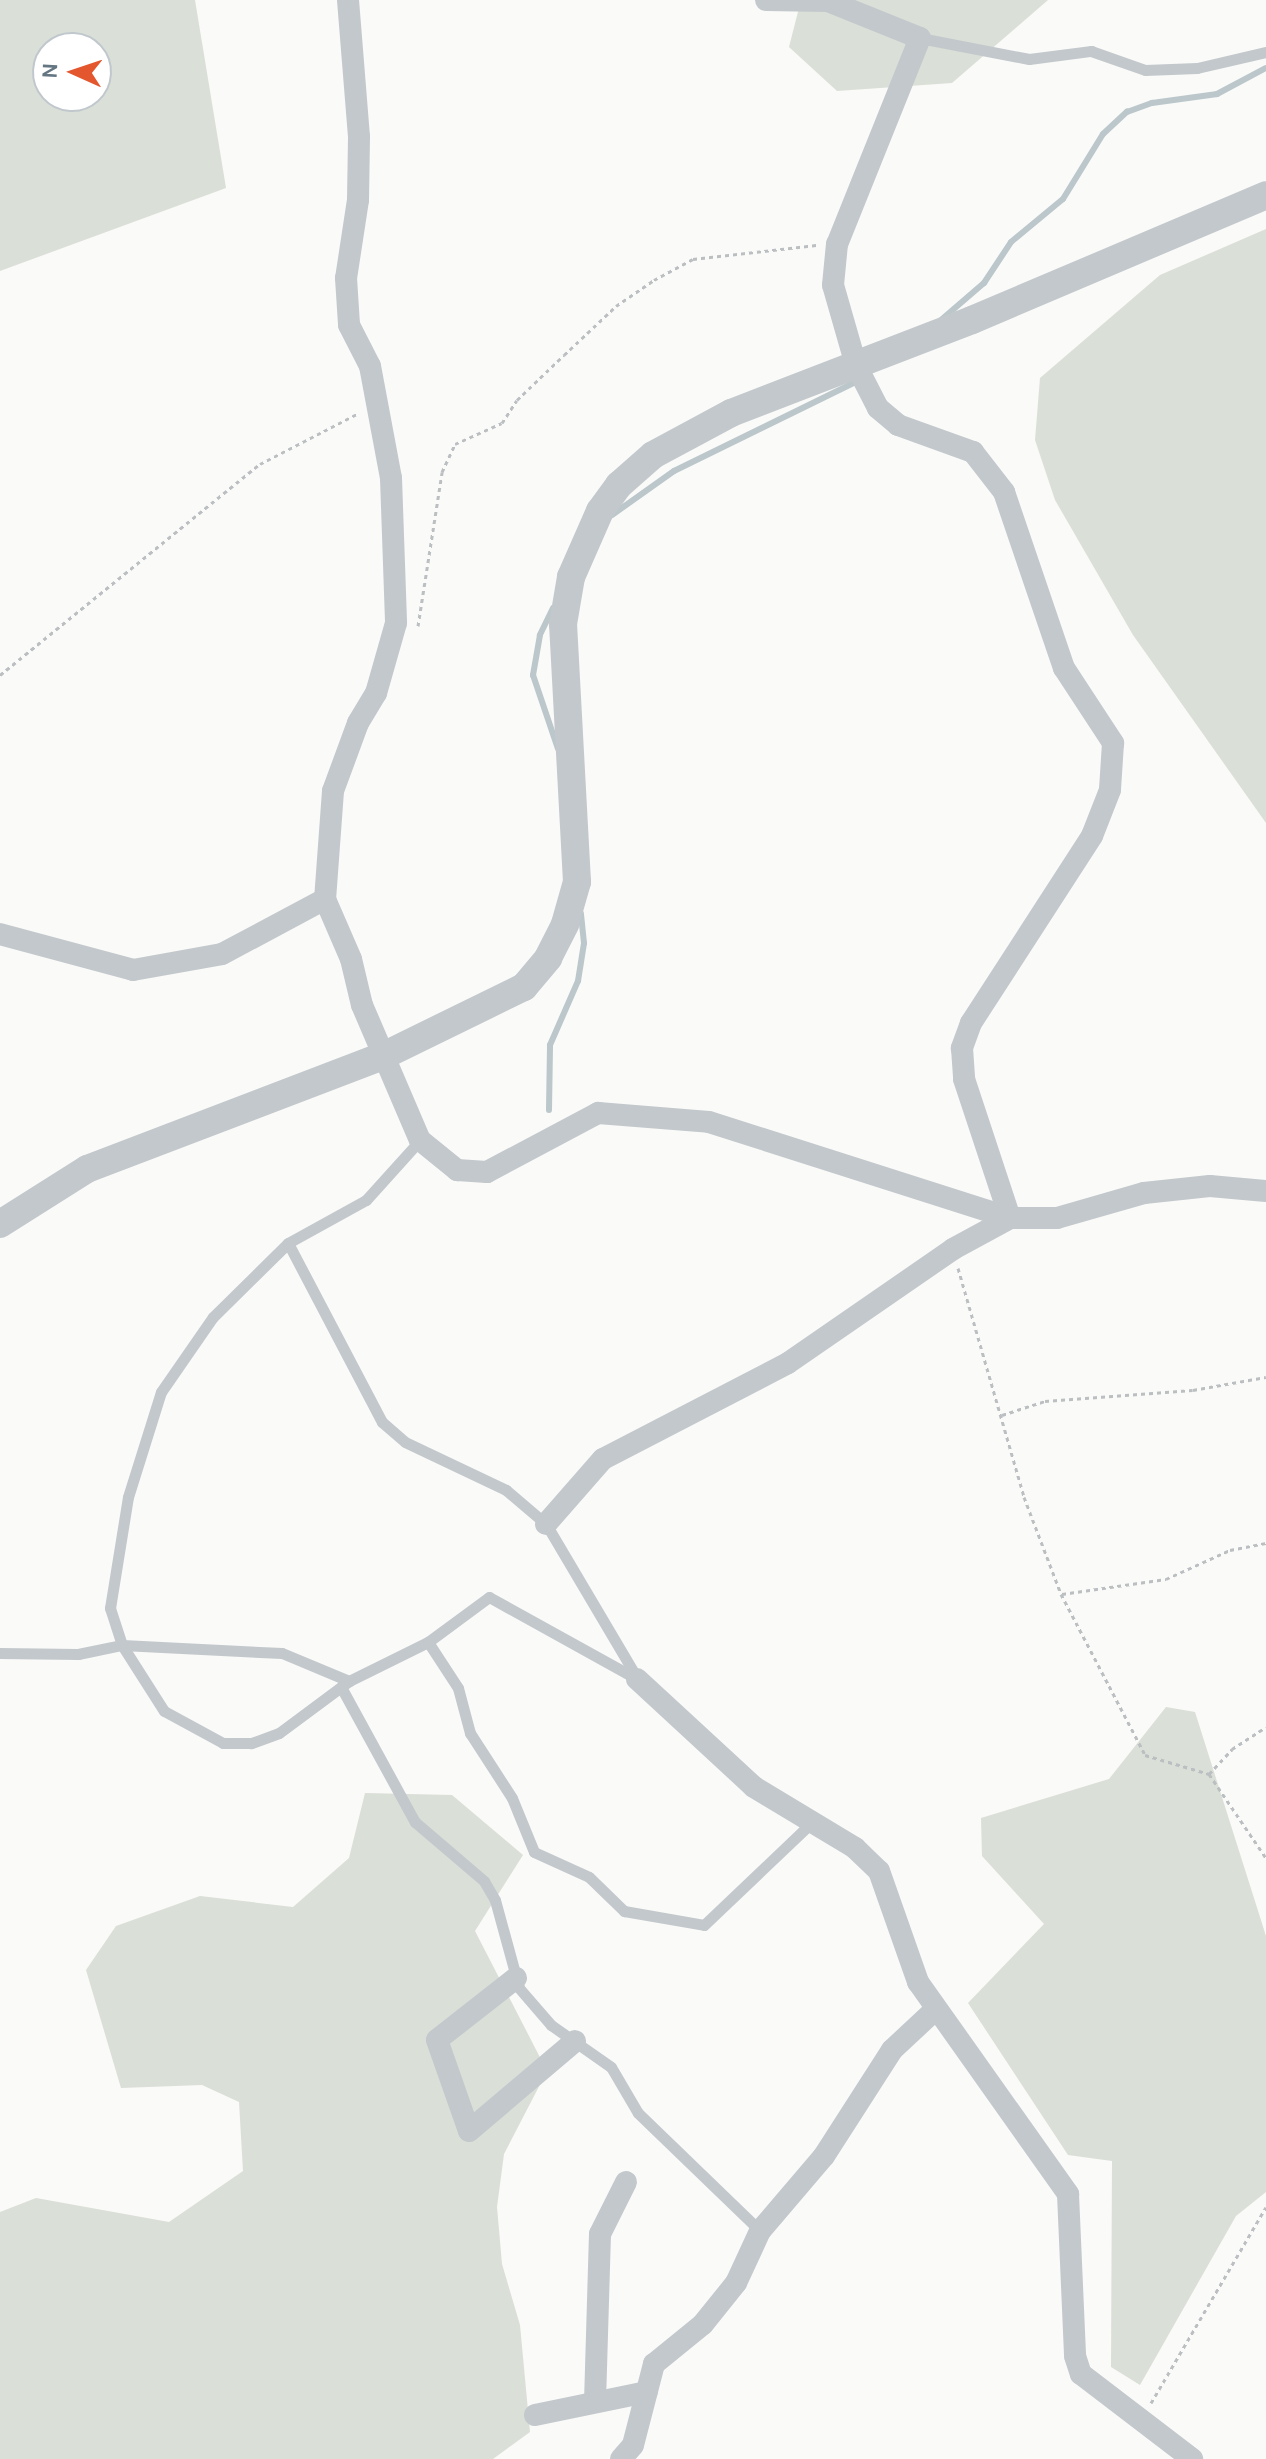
<!DOCTYPE html>
<html>
<head>
<meta charset="utf-8">
<style>
  body { margin:0 }
  #map { position:relative; width:1266px; height:2459px; overflow:hidden; background:#fafaf8; font-family:Karla,sans-serif }
  div>[style] { position:absolute }
  .green>* { inset:0; background:#dadfd7 }
  .stream>* { height:6px; margin:-3px; padding:0 3px; transform-origin:3px; border-radius:3px; background:#bbc7cb }
  .path>* { height:3px; margin-top:-1.5px; transform-origin:0; background:repeating-linear-gradient(90deg,#bbbfc2 0 4px,transparent 0 8px) }
  .service>* { height:11px; margin:-5.5px; padding:0 5.5px; transform-origin:5.5px; border-radius:5.5px; background:#c3c8cc }
  .minor>* { height:22px; margin:-11px; padding:0 11px; transform-origin:11px; border-radius:11px; background:#c3c8cc }
  .tertiary>* { height:28px; margin:-14px; padding:0 14px; transform-origin:14px; border-radius:14px; background:#c3c8cc }
  span { translate:-50% -50%; white-space:nowrap; text-align:center; line-height:1.15; -webkit-text-stroke:8px #fff; paint-order:stroke }
  .north { position:absolute; left:32px; top:32px; width:80px; height:80px; box-sizing:border-box; background:#fff; border:2px solid #c1c8cd; border-radius:50%; rotate:273deg; font-size:22px; font-weight:700; line-height:32px; text-align:center; color:#657683 }
  .north::after { content:''; display:block; margin:auto; width:28px; height:36px; background:#e4572e; clip-path:polygon(50% 0,100% 100%,50% 72%,0 100%) }
</style>
</head>
<body>
<div id="map">
  <div class="green">
    <div style="clip-path:polygon(evenodd,0 0,195px 0,226px 188px,0 271px,0 0,48px 48px,96px 48px,96px 96px,48px 96px,48px 48px)"></div>
    <div style="clip-path:polygon(801px 0,1048px 0,952px 83px,837px 91px,789px 47px)"></div>
    <div style="clip-path:polygon(1266px 229px,1266px 823px,1133px 635px,1055px 500px,1035px 440px,1040px 378px,1160px 275px)"></div>
    <div style="clip-path:polygon(1166px 1707px,1195px 1712px,1266px 1936px,1266px 2192px,1236px 2216px,1140px 2385px,1111px 2367px,1112px 2161px,1068px 2155px,968px 2003px,1044px 1924px,982px 1856px,981px 1818px,1109px 1779px)"></div>
    <div style="clip-path:polygon(365px 1793px,452px 1795px,523px 1855px,475px 1931px,547px 2071px,504px 2154px,497px 2207px,502px 2264px,520px 2325px,530px 2432px,493px 2459px,0 2459px,0 2212px,36px 2198px,169px 2222px,243px 2171px,239px 2102px,202px 2085px,121px 2088px,86px 1970px,116px 1926px,200px 1896px,293px 1907px,349px 1858px)"></div>
  </div>
  <div class="stream">
    <div style="left:941px;top:320px;width:57px;rotate:-40.7deg"></div>
    <div style="left:984px;top:283px;width:49px;rotate:-56.6deg"></div>
    <div style="left:1011px;top:242px;width:67px;rotate:-39.6deg"></div>
    <div style="left:1063px;top:199px;width:76px;rotate:-58.4deg"></div>
    <div style="left:1103px;top:134px;width:33px;rotate:-43deg"></div>
    <div style="left:1127px;top:112px;width:27px;rotate:-20deg"></div>
    <div style="left:1152px;top:103px;width:66px;rotate:-7.9deg"></div>
    <div style="left:1217px;top:94px;width:55px;rotate:-28deg"></div>
    <div style="left:612px;top:515px;width:76px;rotate:-35.4deg"></div>
    <div style="left:674px;top:471px;width:205px;rotate:-26.1deg"></div>
    <div style="left:553px;top:608px;width:30px;rotate:116deg"></div>
    <div style="left:540px;top:635px;width:41px;rotate:99.9deg"></div>
    <div style="left:533px;top:675px;width:78px;rotate:71.3deg"></div>
    <div style="left:549px;top:1110px;width:65px;rotate:-89.1deg"></div>
    <div style="left:550px;top:1045px;width:70px;rotate:-66.4deg"></div>
    <div style="left:578px;top:981px;width:38px;rotate:-81deg"></div>
    <div style="left:584px;top:943px;width:30px;rotate:-96deg"></div>
  </div>
  <div class="path">
    <div style="left:418px;top:626px;width:156px;rotate:-81.1deg"></div>
    <div style="left:442px;top:472px;width:31px;rotate:-65deg"></div>
    <div style="left:455px;top:444px;width:51px;rotate:-24.1deg"></div>
    <div style="left:502px;top:423px;width:27px;rotate:-57deg"></div>
    <div style="left:517px;top:400px;width:65px;rotate:-43.8deg"></div>
    <div style="left:564px;top:355px;width:71px;rotate:-43.3deg"></div>
    <div style="left:616px;top:306px;width:46px;rotate:-34.4deg"></div>
    <div style="left:654px;top:280px;width:44px;rotate:-28.3deg"></div>
    <div style="left:693px;top:259px;width:124px;rotate:-6.5deg"></div>
    <div style="left:0;top:675px;width:335px;rotate:-39.1deg"></div>
    <div style="left:260px;top:464px;width:109px;rotate:-27.3deg"></div>
    <div style="left:958px;top:1268px;width:238px;rotate:73.9deg"></div>
    <div style="left:1024px;top:1497px;width:104px;rotate:69.1deg"></div>
    <div style="left:1061px;top:1594px;width:182px;rotate:62.4deg"></div>
    <div style="left:1145px;top:1755px;width:67px;rotate:16.5deg"></div>
    <div style="left:1209px;top:1774px;width:102px;rotate:55.8deg"></div>
    <div style="left:1002px;top:1415px;width:45px;rotate:-18deg"></div>
    <div style="left:1045px;top:1401px;width:148px;rotate:-4.3deg"></div>
    <div style="left:1193px;top:1390px;width:74px;rotate:-10.1deg"></div>
    <div style="left:1062px;top:1594px;width:105px;rotate:-8.2deg"></div>
    <div style="left:1166px;top:1579px;width:70px;rotate:-24.4deg"></div>
    <div style="left:1230px;top:1550px;width:37px;rotate:-11deg"></div>
    <div style="left:1209px;top:1774px;width:34px;rotate:-47deg"></div>
    <div style="left:1232px;top:1749px;width:40px;rotate:-32.9deg"></div>
    <div style="left:1151px;top:2403px;width:227px;rotate:-59.6deg"></div>
  </div>
  <div class="service">
    <div style="left:920px;top:38px;width:111px;rotate:10.9deg"></div>
    <div style="left:1029px;top:59px;width:63px;rotate:-7.4deg"></div>
    <div style="left:1091px;top:51px;width:57px;rotate:19.4deg"></div>
    <div style="left:1145px;top:70px;width:52px;rotate:-2.2deg"></div>
    <div style="left:1197px;top:68px;width:71px;rotate:-13.1deg"></div>
    <div style="left:288px;top:1243px;width:202px;rotate:62.3deg"></div>
    <div style="left:382px;top:1422px;width:30px;rotate:41deg"></div>
    <div style="left:405px;top:1442px;width:112px;rotate:25.4deg"></div>
    <div style="left:506px;top:1490px;width:52px;rotate:40.4deg"></div>
    <div style="left:546px;top:1524px;width:179px;rotate:59.4deg"></div>
    <div style="left:428px;top:1642px;width:55px;rotate:56.9deg"></div>
    <div style="left:458px;top:1688px;width:47px;rotate:75.1deg"></div>
    <div style="left:470px;top:1733px;width:77px;rotate:57.1deg"></div>
    <div style="left:512px;top:1798px;width:58px;rotate:67.8deg"></div>
    <div style="left:534px;top:1852px;width:60px;rotate:24.4deg"></div>
    <div style="left:589px;top:1877px;width:49px;rotate:44.2deg"></div>
    <div style="left:624px;top:1911px;width:81px;rotate:9.9deg"></div>
    <div style="left:704px;top:1925px;width:149px;rotate:-43.6deg"></div>
    <div style="left:0;top:1653px;width:78px;rotate:0.7deg"></div>
    <div style="left:78px;top:1654px;width:45px;rotate:-11.6deg"></div>
    <div style="left:122px;top:1645px;width:160px;rotate:2.9deg"></div>
    <div style="left:282px;top:1653px;width:73px;rotate:22.7deg"></div>
    <div style="left:349px;top:1681px;width:88px;rotate:-26.3deg"></div>
    <div style="left:428px;top:1642px;width:76px;rotate:-36.4deg"></div>
    <div style="left:489px;top:1597px;width:169px;rotate:29deg"></div>
    <div style="left:349px;top:1681px;width:87px;rotate:143.4deg"></div>
    <div style="left:279px;top:1733px;width:30px;rotate:160deg"></div>
    <div style="left:251px;top:1743px;width:28px;rotate:180deg"></div>
    <div style="left:223px;top:1743px;width:67px;rotate:-151.5deg"></div>
    <div style="left:164px;top:1711px;width:78px;rotate:-122.5deg"></div>
    <div style="left:122px;top:1645px;width:39px;rotate:-108deg"></div>
    <div style="left:110px;top:1608px;width:112px;rotate:-80.8deg"></div>
    <div style="left:128px;top:1497px;width:110px;rotate:-72.6deg"></div>
    <div style="left:161px;top:1392px;width:91px;rotate:-55.3deg"></div>
    <div style="left:213px;top:1317px;width:105px;rotate:-44.6deg"></div>
    <div style="left:288px;top:1243px;width:89px;rotate:-28.9deg"></div>
    <div style="left:366px;top:1200px;width:81px;rotate:-48deg"></div>
    <div style="left:341px;top:1687px;width:154px;rotate:61.3deg"></div>
    <div style="left:415px;top:1822px;width:91px;rotate:40.5deg"></div>
    <div style="left:484px;top:1881px;width:22px;rotate:60deg"></div>
    <div style="left:495px;top:1900px;width:91px;rotate:74.7deg"></div>
    <div style="left:519px;top:1988px;width:49px;rotate:49.1deg"></div>
    <div style="left:551px;top:2025px;width:73px;rotate:35deg"></div>
    <div style="left:611px;top:2067px;width:53px;rotate:59.6deg"></div>
    <div style="left:638px;top:2113px;width:170px;rotate:44deg"></div>
  </div>
  <div class="minor">
    <div style="left:348px;top:0;width:137px;rotate:85.4deg"></div>
    <div style="left:359px;top:137px;width:63px;rotate:90.9deg"></div>
    <div style="left:358px;top:200px;width:79px;rotate:98.7deg"></div>
    <div style="left:346px;top:278px;width:47px;rotate:86.3deg"></div>
    <div style="left:349px;top:325px;width:46px;rotate:62.9deg"></div>
    <div style="left:370px;top:366px;width:114px;rotate:79.4deg"></div>
    <div style="left:391px;top:478px;width:145px;rotate:88deg"></div>
    <div style="left:396px;top:623px;width:73px;rotate:105.9deg"></div>
    <div style="left:376px;top:693px;width:35px;rotate:121deg"></div>
    <div style="left:358px;top:723px;width:72px;rotate:110.2deg"></div>
    <div style="left:333px;top:791px;width:108px;rotate:94.2deg"></div>
    <div style="left:325px;top:899px;width:65px;rotate:66.6deg"></div>
    <div style="left:351px;top:959px;width:47px;rotate:76.6deg"></div>
    <div style="left:362px;top:1005px;width:147px;rotate:66.8deg"></div>
    <div style="left:420px;top:1140px;width:48px;rotate:39deg"></div>
    <div style="left:457px;top:1170px;width:30px;rotate:4deg"></div>
    <div style="left:487px;top:1172px;width:126px;rotate:-28deg"></div>
    <div style="left:598px;top:1113px;width:111px;rotate:4.6deg"></div>
    <div style="left:709px;top:1122px;width:316px;rotate:17.7deg"></div>
    <div style="left:1010px;top:1218px;width:47px"></div>
    <div style="left:1057px;top:1218px;width:91px;rotate:-16deg"></div>
    <div style="left:1144px;top:1193px;width:66px;rotate:-6.1deg"></div>
    <div style="left:1210px;top:1186px;width:56px;rotate:5.1deg"></div>
    <div style="left:766px;top:0;width:62px;rotate:0.9deg"></div>
    <div style="left:828px;top:1px;width:99px;rotate:21.9deg"></div>
    <div style="left:920px;top:38px;width:222px;rotate:111.9deg"></div>
    <div style="left:837px;top:244px;width:41px;rotate:95.6deg"></div>
    <div style="left:833px;top:285px;width:83px;rotate:74deg"></div>
    <div style="left:856px;top:365px;width:48px;rotate:62.9deg"></div>
    <div style="left:878px;top:408px;width:26px;rotate:40deg"></div>
    <div style="left:898px;top:425px;width:80px;rotate:19.8deg"></div>
    <div style="left:973px;top:452px;width:51px;rotate:52.2deg"></div>
    <div style="left:1004px;top:492px;width:186px;rotate:71.2deg"></div>
    <div style="left:1064px;top:668px;width:90px;rotate:56.8deg"></div>
    <div style="left:1113px;top:743px;width:47px;rotate:93.7deg"></div>
    <div style="left:1110px;top:790px;width:49px;rotate:111.4deg"></div>
    <div style="left:1092px;top:836px;width:223px;rotate:122.9deg"></div>
    <div style="left:971px;top:1023px;width:27px;rotate:110deg"></div>
    <div style="left:962px;top:1048px;width:31px;rotate:86deg"></div>
    <div style="left:964px;top:1079px;width:146px;rotate:71.7deg"></div>
    <div style="left:0;top:934px;width:138px;rotate:15.1deg"></div>
    <div style="left:133px;top:970px;width:90px;rotate:-10.2deg"></div>
    <div style="left:222px;top:954px;width:117px;rotate:-28.1deg"></div>
    <div style="left:546px;top:1524px;width:86px;rotate:-48.8deg"></div>
    <div style="left:603px;top:1459px;width:208px;rotate:-27.4deg"></div>
    <div style="left:788px;top:1363px;width:201px;rotate:-34.6deg"></div>
    <div style="left:953px;top:1249px;width:65px;rotate:-28.5deg"></div>
    <div style="left:637px;top:1679px;width:159px;rotate:42.7deg"></div>
    <div style="left:754px;top:1787px;width:118px;rotate:31.1deg"></div>
    <div style="left:855px;top:1848px;width:33px;rotate:44deg"></div>
    <div style="left:879px;top:1871px;width:118px;rotate:70.6deg"></div>
    <div style="left:918px;top:1982px;width:260px;rotate:54.7deg"></div>
    <div style="left:1068px;top:2194px;width:162px;rotate:87.5deg"></div>
    <div style="left:1075px;top:2356px;width:19px;rotate:72deg"></div>
    <div style="left:1081px;top:2374px;width:140px;rotate:37.4deg"></div>
    <div style="left:516px;top:1978px;width:100px;rotate:141.9deg"></div>
    <div style="left:437px;top:2040px;width:96px;rotate:70.6deg"></div>
    <div style="left:469px;top:2131px;width:139px;rotate:-40.3deg"></div>
    <div style="left:595px;top:2402px;width:168px;rotate:-88.3deg"></div>
    <div style="left:600px;top:2234px;width:58px;rotate:-63.4deg"></div>
    <div style="left:535px;top:2415px;width:114px;rotate:-11.6deg"></div>
    <div style="left:621px;top:2459px;width:18px;rotate:-49deg"></div>
    <div style="left:633px;top:2445px;width:84px;rotate:-75.5deg"></div>
    <div style="left:654px;top:2364px;width:63px;rotate:-39.2deg"></div>
    <div style="left:703px;top:2324px;width:53px;rotate:-51.2deg"></div>
    <div style="left:736px;top:2283px;width:57px;rotate:-65.2deg"></div>
    <div style="left:760px;top:2231px;width:99px;rotate:-49.5deg"></div>
    <div style="left:824px;top:2156px;width:126px;rotate:-57.3deg"></div>
    <div style="left:892px;top:2050px;width:60px;rotate:-43deg"></div>
  </div>
  <div class="tertiary">
    <div style="left:0;top:1224px;width:103px;rotate:-32.3deg"></div>
    <div style="left:87px;top:1169px;width:317px;rotate:-20.9deg"></div>
    <div style="left:383px;top:1056px;width:157px;rotate:-26.1deg"></div>
    <div style="left:524px;top:987px;width:38px;rotate:-50deg"></div>
    <div style="left:548px;top:958px;width:38px;rotate:-63deg"></div>
    <div style="left:565px;top:924px;width:44px;rotate:-74.1deg"></div>
    <div style="left:577px;top:882px;width:258px;rotate:-93.1deg"></div>
    <div style="left:563px;top:624px;width:48px;rotate:-80.3deg"></div>
    <div style="left:571px;top:577px;width:72px;rotate:-66.3deg"></div>
    <div style="left:600px;top:511px;width:32px;rotate:-54deg"></div>
    <div style="left:619px;top:485px;width:45px;rotate:-41.4deg"></div>
    <div style="left:653px;top:455px;width:89px;rotate:-28.3deg"></div>
    <div style="left:731px;top:413px;width:258px;rotate:-21.1deg"></div>
    <div style="left:972px;top:320px;width:319px;rotate:-23deg"></div>
  </div>
  <div class="north">N</div>
</div>
</body>
</html>
